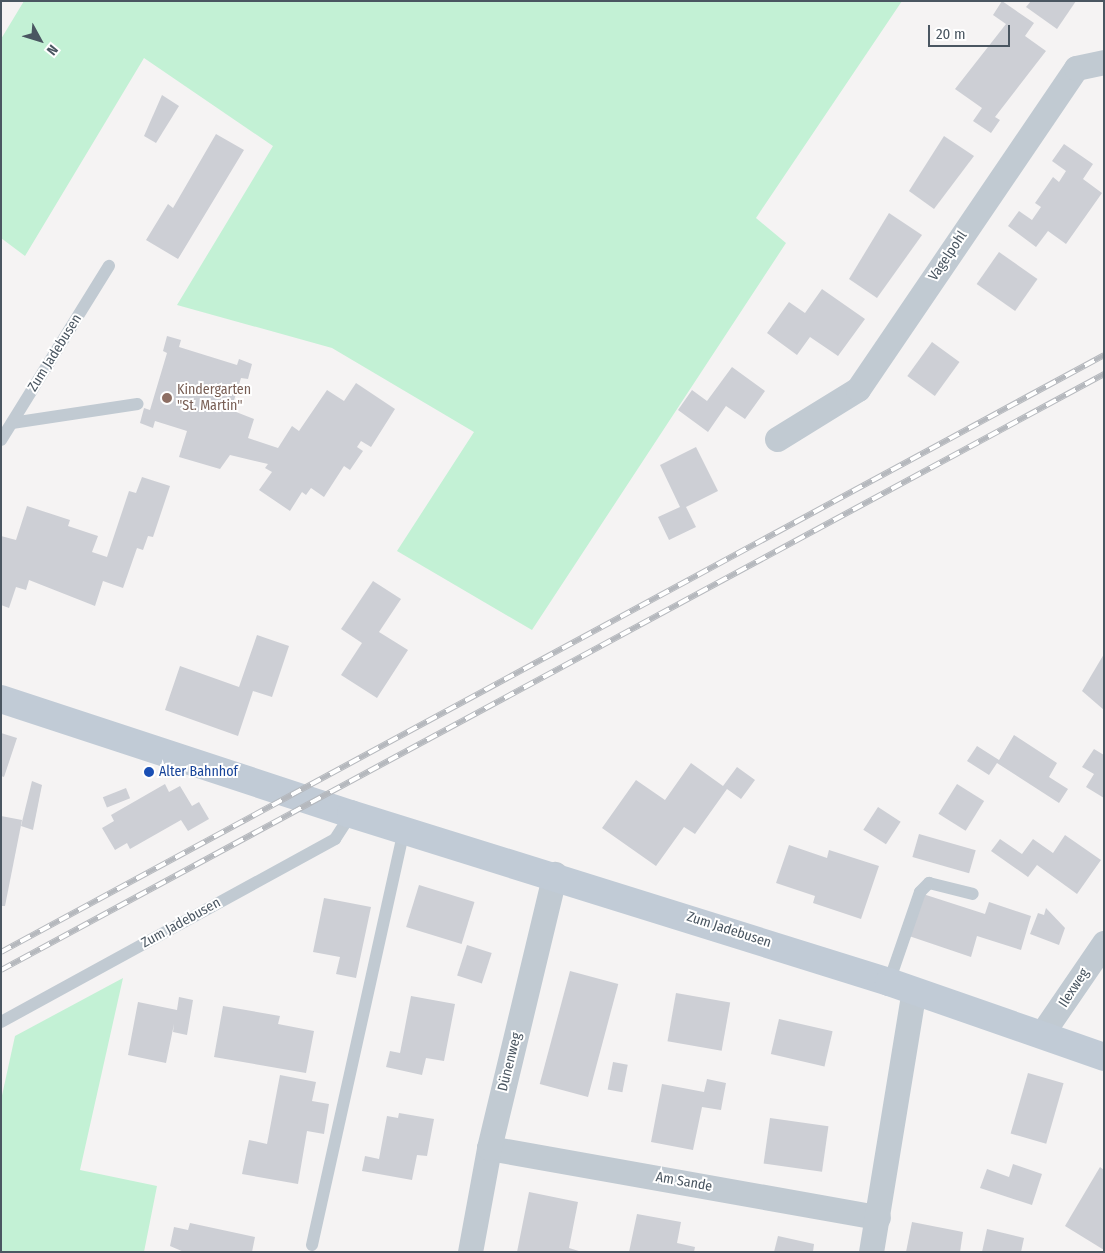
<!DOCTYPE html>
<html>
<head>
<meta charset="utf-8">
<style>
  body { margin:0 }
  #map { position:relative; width:1105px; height:1253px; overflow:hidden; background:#f5f3f3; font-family:"Fira Sans Condensed",sans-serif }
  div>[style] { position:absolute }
  .green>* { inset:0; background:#c3f1d5 }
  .building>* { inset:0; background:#cdcfd5; transform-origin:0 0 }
  .lane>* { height:12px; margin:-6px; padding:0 6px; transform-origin:6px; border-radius:6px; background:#c1cad2 }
  .street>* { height:25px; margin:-12.5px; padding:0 12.5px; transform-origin:12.5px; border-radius:12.5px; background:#c1cad2 }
  .secondary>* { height:28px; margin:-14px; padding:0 14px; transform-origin:14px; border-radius:14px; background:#c1cbd6 }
  .rail>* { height:5.5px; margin-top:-2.75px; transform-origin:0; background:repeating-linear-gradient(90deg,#fff 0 11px,#b5b8bd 0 22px); box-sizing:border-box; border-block:1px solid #b5b8bd }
  .dots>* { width:14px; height:14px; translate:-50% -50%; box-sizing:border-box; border:2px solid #fff; border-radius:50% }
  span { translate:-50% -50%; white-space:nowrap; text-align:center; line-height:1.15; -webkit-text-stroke:4px #fff; paint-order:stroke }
  .street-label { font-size:14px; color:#4a5661 }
  .education-label { font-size:14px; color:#785e54 }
  .left { translate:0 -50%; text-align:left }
  .transit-label { font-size:14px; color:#164399 }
  .frame { position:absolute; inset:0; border:2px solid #4a5661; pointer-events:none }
  .north { position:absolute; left:15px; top:15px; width:50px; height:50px; -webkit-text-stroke:4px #fff; paint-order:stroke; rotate:129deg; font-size:14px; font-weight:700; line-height:20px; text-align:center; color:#4a5661 }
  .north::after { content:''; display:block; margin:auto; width:18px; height:22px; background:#4a5661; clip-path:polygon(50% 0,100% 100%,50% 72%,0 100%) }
  .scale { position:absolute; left:928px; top:25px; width:82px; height:22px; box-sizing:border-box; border:2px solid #4a5661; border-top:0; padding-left:6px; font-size:15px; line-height:18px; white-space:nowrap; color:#4a5661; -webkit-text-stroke:4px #fff; paint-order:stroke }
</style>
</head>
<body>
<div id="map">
  <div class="green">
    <div style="clip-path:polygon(24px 1px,902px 1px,756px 218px,786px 243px,532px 630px,397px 551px,474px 432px,332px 348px,177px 305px,273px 146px,144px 58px,25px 256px,1px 238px,1px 39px)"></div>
    <div style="clip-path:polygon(123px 978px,80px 1170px,157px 1186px,144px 1252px,1px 1252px,1px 1100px,15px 1036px)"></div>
  </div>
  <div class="building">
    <div style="clip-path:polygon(1002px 1px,1034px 23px,1025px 36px,1046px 51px,995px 117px,1000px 120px,991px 133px,973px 121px,982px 108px,955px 89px,1006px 24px,993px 15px)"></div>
    <div style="clip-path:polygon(1031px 1px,1076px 1px,1057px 29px,1026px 7px)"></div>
    <div style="clip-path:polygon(162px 95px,179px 106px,156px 143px,144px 136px)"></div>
    <div style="clip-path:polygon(216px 134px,244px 150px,178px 259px,146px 240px,168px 204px,173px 208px)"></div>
    <div style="clip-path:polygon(944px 136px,974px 156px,934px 209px,909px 191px)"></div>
    <div style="clip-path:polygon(1064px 144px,1093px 164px,1083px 179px,1102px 193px,1066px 244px,1048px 231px,1036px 247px,1008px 226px,1019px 211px,1032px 220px,1041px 207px,1035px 203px,1053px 177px,1059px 182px,1066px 171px,1052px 161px)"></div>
    <div style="clip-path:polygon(889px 213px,922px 235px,877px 298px,849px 279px)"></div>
    <div style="left:999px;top:252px;width:47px;height:39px;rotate:35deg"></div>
    <div style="clip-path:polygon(822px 289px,865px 319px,838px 356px,810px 337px,797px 355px,767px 333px,789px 302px,805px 313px)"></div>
    <div style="clip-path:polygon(167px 336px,181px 340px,179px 347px,237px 365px,239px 359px,252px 364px,248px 379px,241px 378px,231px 410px,254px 419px,248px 438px,278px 448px,292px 426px,299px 431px,327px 390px,344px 401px,356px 383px,395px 409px,371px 447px,361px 441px,357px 447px,363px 451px,350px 470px,344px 466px,324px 497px,311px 488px,306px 495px,302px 492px,290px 511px,259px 490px,272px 472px,265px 468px,268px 464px,230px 455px,220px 469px,179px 457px,187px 431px,155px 421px,153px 428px,140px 423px,144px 408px,150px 410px,167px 353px,163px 351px)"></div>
    <div style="left:932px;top:342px;width:34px;height:42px;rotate:36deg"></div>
    <div style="clip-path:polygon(732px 367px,765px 391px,745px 419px,726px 406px,708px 432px,678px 410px,692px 390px,707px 401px)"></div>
    <div style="clip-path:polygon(696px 447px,718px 491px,686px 507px,696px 527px,669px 540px,658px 517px,680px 507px,660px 465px)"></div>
    <div style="clip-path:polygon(142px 477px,170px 486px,153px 537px,148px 536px,143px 550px,137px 548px,123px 588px,103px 581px,95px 606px,29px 580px,26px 590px,16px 587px,9px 608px,1px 605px,1px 536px,16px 540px,27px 506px,70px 520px,68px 526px,98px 536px,92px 552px,107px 557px,129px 491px,136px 493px)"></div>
    <div style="clip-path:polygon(373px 581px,401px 599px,379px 632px,408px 650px,377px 698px,341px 675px,362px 643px,341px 629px)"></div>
    <div style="clip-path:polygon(257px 635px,289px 646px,272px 697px,253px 691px,238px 736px,165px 710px,180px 666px,239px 687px)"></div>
    <div style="clip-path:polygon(1104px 654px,1104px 710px,1082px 691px)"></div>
    <div style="clip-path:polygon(1px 733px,17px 738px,4px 777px,1px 776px)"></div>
    <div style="clip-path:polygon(1014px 735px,1057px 763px,1049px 777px,1068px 789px,1059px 803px,997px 763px,989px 775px,967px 761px,977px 746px,999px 760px)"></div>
    <div style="clip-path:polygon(1094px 749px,1104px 755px,1104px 798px,1086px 787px,1094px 774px,1082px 767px)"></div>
    <div style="clip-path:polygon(691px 763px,723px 786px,737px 767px,755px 780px,741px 799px,727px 789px,695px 834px,684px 827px,656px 866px,602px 828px,636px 780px,665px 800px)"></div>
    <div style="clip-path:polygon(32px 781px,42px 785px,33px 830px,21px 826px)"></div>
    <div style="clip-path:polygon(165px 784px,169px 792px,180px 786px,192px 806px,199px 802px,209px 819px,188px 831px,181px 820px,130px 849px,127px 843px,115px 850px,102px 828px,114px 821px,111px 815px)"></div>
    <div style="left:957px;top:784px;width:32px;height:35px;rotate:32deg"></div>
    <div style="left:126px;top:788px;width:11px;height:25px;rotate:68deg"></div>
    <div style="left:878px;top:807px;width:27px;height:27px;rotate:33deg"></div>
    <div style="clip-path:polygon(1px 816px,22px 820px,5px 906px,1px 906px)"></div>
    <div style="left:919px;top:834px;width:59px;height:24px;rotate:16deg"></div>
    <div style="clip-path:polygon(1065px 835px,1101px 860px,1077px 894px,1037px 865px,1028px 877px,991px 851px,1000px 839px,1022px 854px,1033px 839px,1053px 853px)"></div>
    <div style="clip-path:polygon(789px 845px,827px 858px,829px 850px,879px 866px,861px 919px,813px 903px,815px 896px,776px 883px)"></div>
    <div style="left:419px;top:885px;width:58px;height:44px;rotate:17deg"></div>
    <div style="clip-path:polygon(923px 894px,985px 914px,989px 902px,1031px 916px,1021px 950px,977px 936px,971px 957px,909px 936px)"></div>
    <div style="clip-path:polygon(324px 898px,371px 907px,356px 978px,336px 974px,340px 957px,313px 952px)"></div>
    <div style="clip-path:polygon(1046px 908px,1065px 928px,1059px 945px,1030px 934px,1038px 913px,1044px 915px)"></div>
    <div style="left:467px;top:945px;width:26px;height:32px;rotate:18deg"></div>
    <div style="left:570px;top:971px;width:50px;height:117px;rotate:15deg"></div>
    <div style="left:676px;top:993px;width:55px;height:49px;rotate:10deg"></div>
    <div style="clip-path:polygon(411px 996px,455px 1004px,444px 1061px,426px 1058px,422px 1075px,386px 1067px,390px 1051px,400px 1053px)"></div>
    <div style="clip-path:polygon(179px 997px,193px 1000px,187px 1035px,173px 1032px,174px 1024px,166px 1063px,128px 1055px,138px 1002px,177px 1010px)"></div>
    <div style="clip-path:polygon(223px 1006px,280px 1016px,278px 1024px,314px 1031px,306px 1073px,214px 1057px)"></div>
    <div style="left:779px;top:1019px;width:55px;height:36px;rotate:13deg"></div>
    <div style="left:613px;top:1062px;width:15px;height:28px;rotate:11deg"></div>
    <div style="left:1028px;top:1073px;width:37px;height:63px;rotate:16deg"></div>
    <div style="clip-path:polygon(280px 1075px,316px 1082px,312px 1101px,329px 1104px,324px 1134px,307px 1131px,298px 1184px,242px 1174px,249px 1140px,267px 1144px)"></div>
    <div style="clip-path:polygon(707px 1079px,726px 1083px,721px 1110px,702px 1107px,693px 1150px,651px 1142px,662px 1084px,704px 1092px)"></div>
    <div style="clip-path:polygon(399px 1113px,434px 1119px,427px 1156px,417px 1155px,412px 1180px,362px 1171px,365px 1156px,379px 1159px,387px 1116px,398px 1118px)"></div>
    <div style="left:770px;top:1118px;width:59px;height:46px;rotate:8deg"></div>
    <div style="clip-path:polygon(1013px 1164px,1042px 1174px,1032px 1205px,980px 1188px,987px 1169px,1009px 1177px)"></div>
    <div style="clip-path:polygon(1100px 1167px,1104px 1170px,1104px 1250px,1065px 1226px)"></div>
    <div style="clip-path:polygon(529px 1192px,578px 1202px,569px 1248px,582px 1252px,517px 1252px)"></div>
    <div style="clip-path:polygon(637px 1214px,681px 1222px,677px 1243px,695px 1247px,694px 1252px,629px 1252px)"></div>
    <div style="clip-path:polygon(912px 1222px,963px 1232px,960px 1252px,906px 1252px)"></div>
    <div style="clip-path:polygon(190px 1223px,255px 1237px,252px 1252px,184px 1252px,170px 1246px,174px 1227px,188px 1230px)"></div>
    <div style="clip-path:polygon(987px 1229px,1024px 1238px,1021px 1252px,982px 1252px)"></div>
    <div style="clip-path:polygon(778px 1236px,814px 1244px,813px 1252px,774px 1252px)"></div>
  </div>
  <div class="lane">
    <div style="left:12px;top:423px;width:127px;rotate:-8.6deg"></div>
    <div style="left:1px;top:440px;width:205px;rotate:-58.2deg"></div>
    <div style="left:889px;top:982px;width:95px;rotate:-71deg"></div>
    <div style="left:920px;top:892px;width:13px;rotate:-45deg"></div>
    <div style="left:929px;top:883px;width:45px;rotate:14deg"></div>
    <div style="left:1px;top:1022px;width:381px;rotate:-28.7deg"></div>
    <div style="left:335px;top:839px;width:30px;rotate:-57deg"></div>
    <div style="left:312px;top:1245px;width:425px;rotate:-77.5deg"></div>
  </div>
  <div class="street">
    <div style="left:777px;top:439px;width:95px;rotate:-31.7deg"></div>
    <div style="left:858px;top:389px;width:388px;rotate:-55.8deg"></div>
    <div style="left:1076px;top:68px;width:29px;rotate:-12deg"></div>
    <div style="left:1043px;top:1032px;width:108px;rotate:-55.6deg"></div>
    <div style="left:489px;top:1148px;width:395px;rotate:10.1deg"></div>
    <div style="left:470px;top:1252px;width:106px;rotate:-79.6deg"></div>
    <div style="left:489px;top:1148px;width:282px;rotate:-76.5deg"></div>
    <div style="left:871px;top:1252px;width:266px;rotate:-80.7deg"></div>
  </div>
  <div class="secondary">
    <div style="left:1px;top:699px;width:368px;rotate:18.2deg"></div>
    <div style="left:351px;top:814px;width:564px;rotate:17.34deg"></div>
    <div style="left:889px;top:982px;width:228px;rotate:19.2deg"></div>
  </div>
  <div class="rail">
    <div style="left:1px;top:952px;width:1254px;rotate:-28.42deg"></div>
    <div style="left:1px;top:970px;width:1254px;rotate:-28.38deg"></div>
  </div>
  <div class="dots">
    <div style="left:167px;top:398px;background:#8d6e63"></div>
    <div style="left:149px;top:772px;background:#1a4fb4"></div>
  </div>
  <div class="street-label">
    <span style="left:948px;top:256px;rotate:-56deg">Vagelpohl</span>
    <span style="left:55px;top:353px;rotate:-58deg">Zum Jadebusen</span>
    <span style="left:181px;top:923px;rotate:-29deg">Zum Jadebusen</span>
    <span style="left:729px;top:930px;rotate:18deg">Zum Jadebusen</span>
    <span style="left:1074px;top:988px;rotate:-57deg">Ilexweg</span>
    <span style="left:510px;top:1062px;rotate:-76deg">Dünenweg</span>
    <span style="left:684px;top:1182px;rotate:10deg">Am Sande</span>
  </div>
  <div class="education-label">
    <span class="left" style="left:177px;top:398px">Kindergarten<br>"St. Martin"</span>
  </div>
  <div class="transit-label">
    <span class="left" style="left:159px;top:772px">Alter Bahnhof</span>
  </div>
  <div class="frame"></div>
  <div class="north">N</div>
  <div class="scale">20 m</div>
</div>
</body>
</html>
